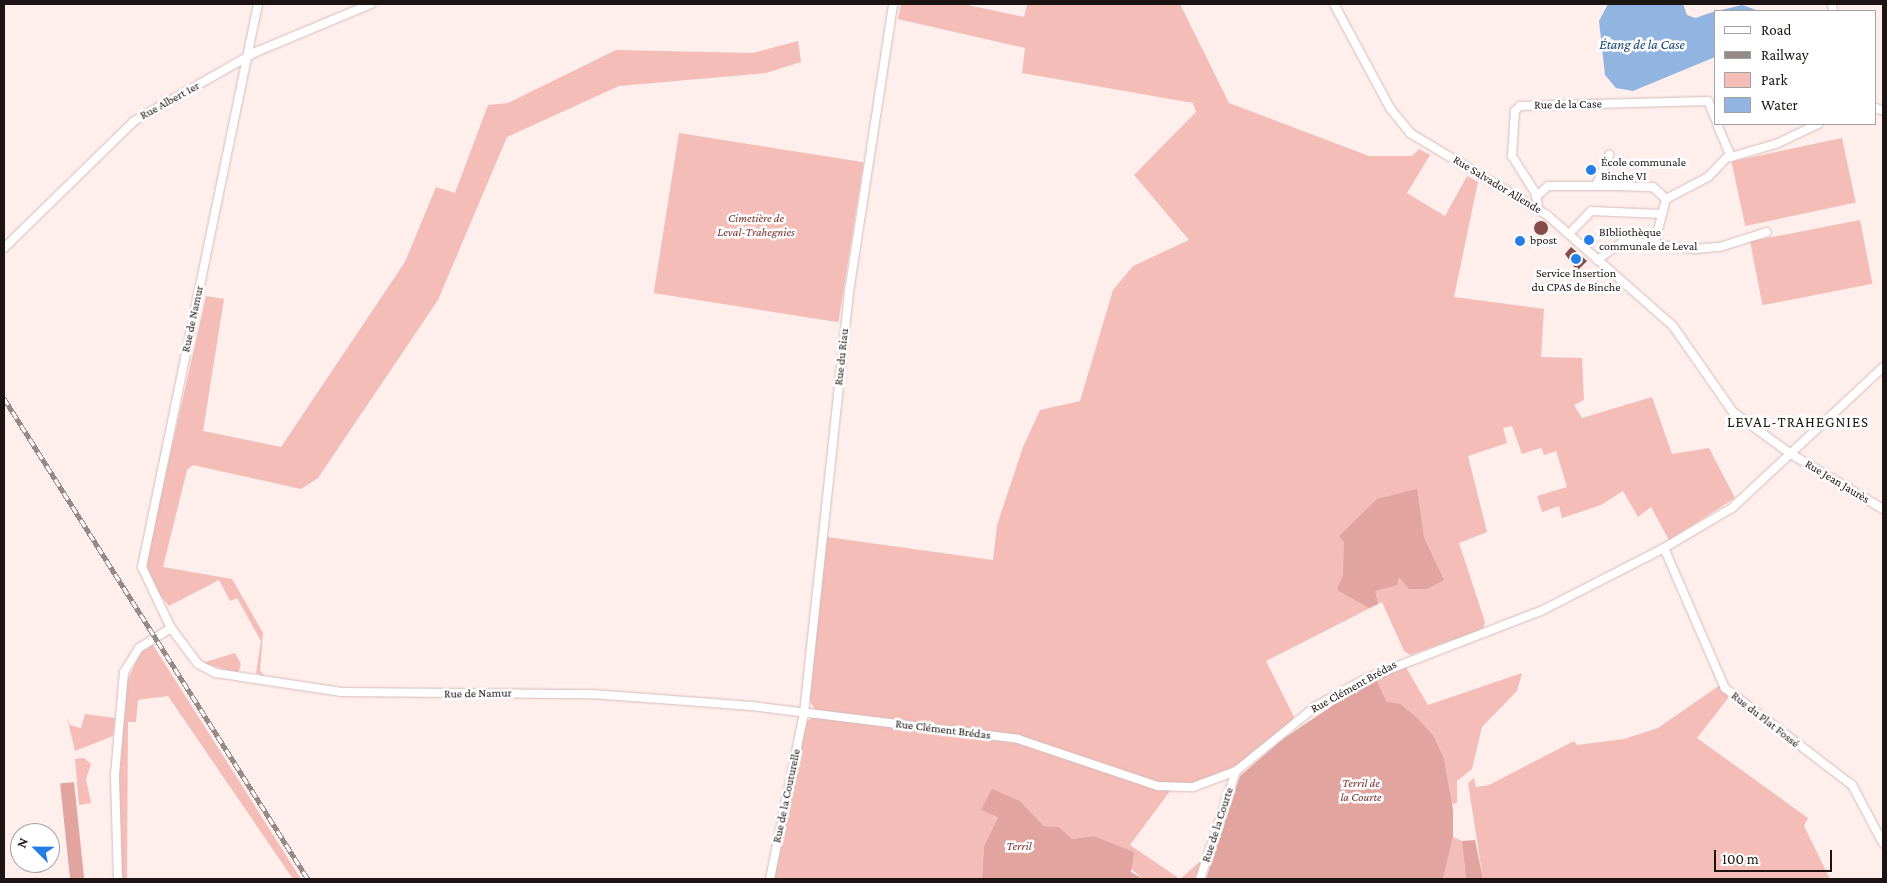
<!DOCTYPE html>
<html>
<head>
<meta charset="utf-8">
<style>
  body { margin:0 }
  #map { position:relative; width:1887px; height:883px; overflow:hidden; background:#feeeec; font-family:"Crimson Pro",serif }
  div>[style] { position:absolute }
  .green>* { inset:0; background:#f4bdb8; transform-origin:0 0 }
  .forest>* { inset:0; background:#e2a49e; transform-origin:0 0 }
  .water>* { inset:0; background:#92b4e1 }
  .building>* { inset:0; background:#844d49 }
  .round { border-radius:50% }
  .roads { filter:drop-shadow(0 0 1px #d5bdba) drop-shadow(0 0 1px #d5bdba) }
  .minor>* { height:8px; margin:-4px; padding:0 4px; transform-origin:4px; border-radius:4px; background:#fff }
  .rail>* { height:4.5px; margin-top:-2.25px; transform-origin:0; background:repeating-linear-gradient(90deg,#fff 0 8px,#968a88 0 16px); box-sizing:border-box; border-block:1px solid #968a88 }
  .dots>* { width:14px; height:14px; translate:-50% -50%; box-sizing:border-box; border:2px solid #fff; border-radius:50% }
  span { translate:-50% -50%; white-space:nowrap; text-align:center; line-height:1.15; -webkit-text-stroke:5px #fff; paint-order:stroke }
  .street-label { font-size:12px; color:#1c1413 }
  .poi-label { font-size:12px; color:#1c1413 }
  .left { translate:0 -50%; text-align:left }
  .park-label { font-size:12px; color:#792f2c; font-style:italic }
  .water-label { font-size:14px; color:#164278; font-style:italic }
  .quarter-label { font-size:15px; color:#1c1413; letter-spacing:1px }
  .frame { position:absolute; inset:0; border:5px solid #1c1413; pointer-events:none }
  .legend { position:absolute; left:1714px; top:10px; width:162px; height:115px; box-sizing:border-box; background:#fff; border:1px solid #a4a1a1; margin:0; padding:6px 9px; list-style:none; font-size:15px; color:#1c1413 }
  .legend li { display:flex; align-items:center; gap:10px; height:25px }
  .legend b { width:25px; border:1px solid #a4a1a1 }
  .north { position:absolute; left:10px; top:823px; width:50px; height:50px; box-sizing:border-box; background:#fff; border:1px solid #a4a1a1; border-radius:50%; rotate:293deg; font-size:14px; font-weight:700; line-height:20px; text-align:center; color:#1c1413 }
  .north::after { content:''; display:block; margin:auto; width:18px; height:22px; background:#257ee8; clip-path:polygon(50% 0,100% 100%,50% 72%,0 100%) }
  .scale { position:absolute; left:1714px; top:850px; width:118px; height:22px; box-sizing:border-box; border:2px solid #1c1413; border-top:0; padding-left:6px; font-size:15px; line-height:18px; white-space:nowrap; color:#1c1413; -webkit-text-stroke:4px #fff; paint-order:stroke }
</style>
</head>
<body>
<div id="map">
  <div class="green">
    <div style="clip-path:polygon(901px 4px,963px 4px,1024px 17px,1027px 4px,1180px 4px,1229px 103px,1369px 156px,1412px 156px,1419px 149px,1430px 155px,1407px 193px,1445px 216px,1467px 176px,1478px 182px,1454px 297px,1544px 309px,1541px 357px,1582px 358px,1584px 400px,1574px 405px,1582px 418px,1652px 397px,1672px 454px,1709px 448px,1735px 498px,1669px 540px,1651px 507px,1638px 517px,1623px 491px,1601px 505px,1562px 518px,1559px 506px,1542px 512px,1537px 496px,1567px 487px,1556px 451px,1544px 455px,1541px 448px,1522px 454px,1512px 426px,1503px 428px,1507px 443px,1468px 456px,1487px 532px,1459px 543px,1485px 622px,1483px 629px,1410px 655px,1404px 651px,1382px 602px,1266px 661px,1295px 719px,1238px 765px,1190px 784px,1160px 784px,1019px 737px,816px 711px,809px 700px,827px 537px,993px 560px,997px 525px,1023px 447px,1040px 410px,1080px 401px,1113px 290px,1133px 266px,1189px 240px,1134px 175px,1196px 112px,1193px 103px,1022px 73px,1025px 48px,898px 19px)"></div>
    <div style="clip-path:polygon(798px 41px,801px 62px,766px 73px,619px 86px,507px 137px,438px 300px,318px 478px,301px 489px,193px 465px,187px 470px,163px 567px,232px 579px,263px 633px,260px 670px,264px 676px,256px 673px,261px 641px,237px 598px,230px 601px,219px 580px,169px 606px,153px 587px,145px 566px,206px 296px,224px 299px,203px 431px,281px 447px,405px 262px,436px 187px,455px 193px,488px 105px,508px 103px,616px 50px,753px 53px)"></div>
    <div style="left:679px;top:133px;width:187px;height:162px;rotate:9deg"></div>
    <div style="left:1842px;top:138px;width:66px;height:113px;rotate:78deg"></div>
    <div style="left:1860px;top:220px;width:65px;height:112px;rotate:79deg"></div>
    <div style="clip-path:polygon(153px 645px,301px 879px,293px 879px,168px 696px,138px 700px,136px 722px,128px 722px,127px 879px,121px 879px,117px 772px,125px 685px,143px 648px)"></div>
    <div style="clip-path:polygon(235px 653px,241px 664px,238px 673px,202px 663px)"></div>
    <div style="clip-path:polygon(1404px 664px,1428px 705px,1522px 673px,1517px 691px,1482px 727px,1472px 769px,1457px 781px,1457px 803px,1452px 804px,1444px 758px,1433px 735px,1387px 702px,1375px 677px)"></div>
    <div style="clip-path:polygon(1720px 685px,1729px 697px,1697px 738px,1808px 818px,1804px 826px,1830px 879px,1483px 879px,1468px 783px,1474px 778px,1476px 787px,1489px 785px,1574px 741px,1577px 745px,1624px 739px,1658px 728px)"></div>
    <div style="clip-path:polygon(85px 714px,115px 718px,113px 736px,75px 751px,67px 717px,70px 725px,81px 728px)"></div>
    <div style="clip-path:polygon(814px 717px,1012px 741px,1170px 791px,1130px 845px,1180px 879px,1204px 858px,1197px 879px,1143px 879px,1093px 836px,1072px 839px,1059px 827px,1044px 826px,1020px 801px,998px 817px,984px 846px,982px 879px,773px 879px,804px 723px)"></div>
    <div style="clip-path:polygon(84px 758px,91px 764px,86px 779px,91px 803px,79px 805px,75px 759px)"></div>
    <div style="clip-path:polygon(1453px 837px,1462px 841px,1466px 879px,1443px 879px)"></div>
  </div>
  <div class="forest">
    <div style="clip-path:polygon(1417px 489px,1424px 538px,1444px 580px,1427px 589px,1409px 589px,1399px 577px,1397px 585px,1375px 591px,1378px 604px,1369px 608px,1337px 590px,1343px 575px,1344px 542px,1339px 536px,1377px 499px)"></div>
    <div style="clip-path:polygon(1375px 677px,1387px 702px,1400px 704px,1416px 717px,1433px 735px,1444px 758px,1453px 810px,1453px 837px,1443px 879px,1206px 879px,1240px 776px,1283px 739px)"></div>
    <div style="left:74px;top:782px;width:98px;height:14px;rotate:84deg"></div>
    <div style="clip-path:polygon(992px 789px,1020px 801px,1044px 826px,1059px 827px,1072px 839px,1093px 836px,1134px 852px,1131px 872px,1143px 879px,982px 879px,984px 846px,998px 817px,981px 810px)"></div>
    <div style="clip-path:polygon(1475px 840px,1483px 879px,1466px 879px,1462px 841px)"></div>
  </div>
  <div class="water">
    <div style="clip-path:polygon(1608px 4px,1683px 4px,1687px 15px,1695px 18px,1713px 12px,1742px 5px,1759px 11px,1716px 11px,1715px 57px,1633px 91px,1616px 88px,1605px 75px,1599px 21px)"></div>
  </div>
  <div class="building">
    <div class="round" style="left:1534px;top:221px;width:14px;height:14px"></div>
    <div style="clip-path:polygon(1571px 247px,1587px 261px,1577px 271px,1565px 254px)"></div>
  </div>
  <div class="roads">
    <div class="minor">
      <div style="left:258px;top:4px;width:575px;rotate:101.64deg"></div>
      <div style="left:142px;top:567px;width:68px;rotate:64.6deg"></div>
      <div style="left:171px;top:628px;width:45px;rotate:53.1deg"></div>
      <div style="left:198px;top:664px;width:20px;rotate:27deg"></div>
      <div style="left:216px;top:673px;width:127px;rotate:8.6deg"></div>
      <div style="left:342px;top:692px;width:250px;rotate:0.5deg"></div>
      <div style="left:592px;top:694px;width:159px;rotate:4.3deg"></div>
      <div style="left:751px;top:706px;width:269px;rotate:7deg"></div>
      <div style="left:1018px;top:739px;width:148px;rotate:18.6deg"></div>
      <div style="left:1158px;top:786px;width:35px;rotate:2deg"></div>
      <div style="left:1193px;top:787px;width:46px;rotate:-20.4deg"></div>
      <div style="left:1236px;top:771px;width:103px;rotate:-39.1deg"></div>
      <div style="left:1316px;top:706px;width:58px;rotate:-28.8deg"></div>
      <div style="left:1367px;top:678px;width:186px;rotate:-21.1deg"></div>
      <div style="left:1541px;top:611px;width:138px;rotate:-27.1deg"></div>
      <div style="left:1664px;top:548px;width:79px;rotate:-30.5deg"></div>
      <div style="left:1732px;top:508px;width:207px;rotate:-43deg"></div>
      <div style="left:1334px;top:4px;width:118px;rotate:61.7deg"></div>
      <div style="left:1390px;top:108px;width:32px;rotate:51deg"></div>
      <div style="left:1410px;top:133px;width:160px;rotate:30.9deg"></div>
      <div style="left:1547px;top:215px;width:168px;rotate:41.4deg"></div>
      <div style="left:1673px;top:326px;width:105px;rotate:55.1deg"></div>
      <div style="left:1733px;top:412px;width:72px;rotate:35.9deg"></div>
      <div style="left:1791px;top:454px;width:107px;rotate:30.9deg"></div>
      <div style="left:1832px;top:4px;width:7px;rotate:82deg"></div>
      <div style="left:1876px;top:108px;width:8px;rotate:23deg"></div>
      <div style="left:1717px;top:124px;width:36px;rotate:67deg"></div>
      <div style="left:1731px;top:157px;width:47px;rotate:-16.1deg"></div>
      <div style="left:1776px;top:144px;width:47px;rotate:-25.5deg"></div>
      <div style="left:1596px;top:186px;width:34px;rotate:-67deg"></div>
      <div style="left:1536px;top:197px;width:16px;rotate:-43deg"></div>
      <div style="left:1548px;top:186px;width:68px"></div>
      <div style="left:1616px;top:186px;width:37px;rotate:2deg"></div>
      <div style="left:1653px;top:187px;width:18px;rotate:43deg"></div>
      <div style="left:1666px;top:199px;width:47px;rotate:-27.6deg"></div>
      <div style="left:1708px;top:177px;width:32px;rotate:-46deg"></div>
      <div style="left:1538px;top:208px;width:14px;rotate:-98deg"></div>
      <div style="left:1536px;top:194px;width:45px;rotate:-122.3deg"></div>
      <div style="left:1512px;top:156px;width:45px;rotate:-86.2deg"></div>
      <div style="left:1515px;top:111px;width:7px;rotate:-45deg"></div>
      <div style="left:1520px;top:106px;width:188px;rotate:-1.5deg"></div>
      <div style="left:1708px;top:101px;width:21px;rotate:67deg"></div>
      <div style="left:1569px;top:234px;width:32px;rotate:-46deg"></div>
      <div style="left:1591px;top:211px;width:71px;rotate:2.4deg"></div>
      <div style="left:1655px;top:242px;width:44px;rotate:-75.7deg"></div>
      <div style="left:4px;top:248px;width:182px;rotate:-44.3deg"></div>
      <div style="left:134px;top:121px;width:140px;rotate:-29.5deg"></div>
      <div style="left:256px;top:52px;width:125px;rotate:-22.7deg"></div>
      <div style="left:1597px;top:260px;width:33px;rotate:-35deg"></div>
      <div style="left:1624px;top:241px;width:71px;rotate:6.4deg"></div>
      <div style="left:1695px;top:249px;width:25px;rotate:-5deg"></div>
      <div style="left:1720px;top:247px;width:49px;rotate:-17.7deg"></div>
      <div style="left:1664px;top:548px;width:153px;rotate:66.5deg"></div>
      <div style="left:1725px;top:688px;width:160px;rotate:37.4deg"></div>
      <div style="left:1852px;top:785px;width:66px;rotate:61.9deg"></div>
      <div style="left:118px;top:879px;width:104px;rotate:-91.7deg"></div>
      <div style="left:115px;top:775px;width:103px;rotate:-85deg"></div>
      <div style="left:124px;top:672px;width:28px;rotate:-58deg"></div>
      <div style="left:139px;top:648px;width:38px;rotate:-32deg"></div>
      <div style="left:770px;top:879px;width:169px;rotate:-78.4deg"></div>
      <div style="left:804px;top:713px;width:429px;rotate:-83.9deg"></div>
      <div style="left:850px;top:286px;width:285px;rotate:-81.3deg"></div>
      <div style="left:1200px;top:879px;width:114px;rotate:-71.6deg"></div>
    </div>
  </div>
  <div class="rail">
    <div style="left:4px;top:398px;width:569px;rotate:57.71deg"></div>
  </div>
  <div class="dots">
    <div style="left:1591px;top:170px;background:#257ee8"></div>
    <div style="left:1589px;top:240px;background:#257ee8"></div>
    <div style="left:1520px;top:241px;background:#257ee8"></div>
    <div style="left:1576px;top:259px;background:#257ee8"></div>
  </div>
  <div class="street-label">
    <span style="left:170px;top:101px;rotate:-29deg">Rue Albert 1er</span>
    <span style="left:1568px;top:105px;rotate:-1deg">Rue de la Case</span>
    <span style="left:1497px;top:185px;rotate:31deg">Rue Salvador Allende</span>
    <span style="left:193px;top:319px;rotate:-78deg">Rue de Namur</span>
    <span style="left:842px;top:357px;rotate:-84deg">Rue du Riau</span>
    <span style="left:1837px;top:482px;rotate:31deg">Rue Jean Jaurès</span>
    <span style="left:1354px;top:687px;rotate:-29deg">Rue Clément Brédas</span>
    <span style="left:478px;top:694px;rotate:-1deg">Rue de Namur</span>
    <span style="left:1765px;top:720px;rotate:38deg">Rue du Plat Fossé</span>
    <span style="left:943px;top:730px;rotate:7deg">Rue Clément Brédas</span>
    <span style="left:787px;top:796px;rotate:-78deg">Rue de la Couturelle</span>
    <span style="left:1218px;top:825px;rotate:-72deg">Rue de la Courte</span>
  </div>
  <div class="poi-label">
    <span class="left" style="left:1601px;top:170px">École communale<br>Binche VI</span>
    <span class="left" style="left:1599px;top:240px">BIbliothèque<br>communale de Leval</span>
    <span class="left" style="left:1530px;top:241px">bpost</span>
    <span style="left:1576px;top:281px">Service Insertion<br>du CPAS de Binche</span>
  </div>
  <div class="park-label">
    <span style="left:756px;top:226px">Cimetière de<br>Leval-Trahegnies</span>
    <span style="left:1361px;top:791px">Terril de<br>la Courte</span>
    <span style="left:1019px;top:847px">Terril</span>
  </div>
  <div class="water-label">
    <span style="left:1642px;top:44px">Étang de la Case</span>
  </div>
  <div class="quarter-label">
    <span style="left:1798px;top:423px">LEVAL-TRAHEGNIES</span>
  </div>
  <div class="frame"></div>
  <ul class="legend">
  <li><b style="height:6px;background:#fff"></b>Road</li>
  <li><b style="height:6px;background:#968a88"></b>Railway</li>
  <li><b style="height:14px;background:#f4bdb8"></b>Park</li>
  <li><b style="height:14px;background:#92b4e1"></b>Water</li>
  </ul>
  <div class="north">N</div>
  <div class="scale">100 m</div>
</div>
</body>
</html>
